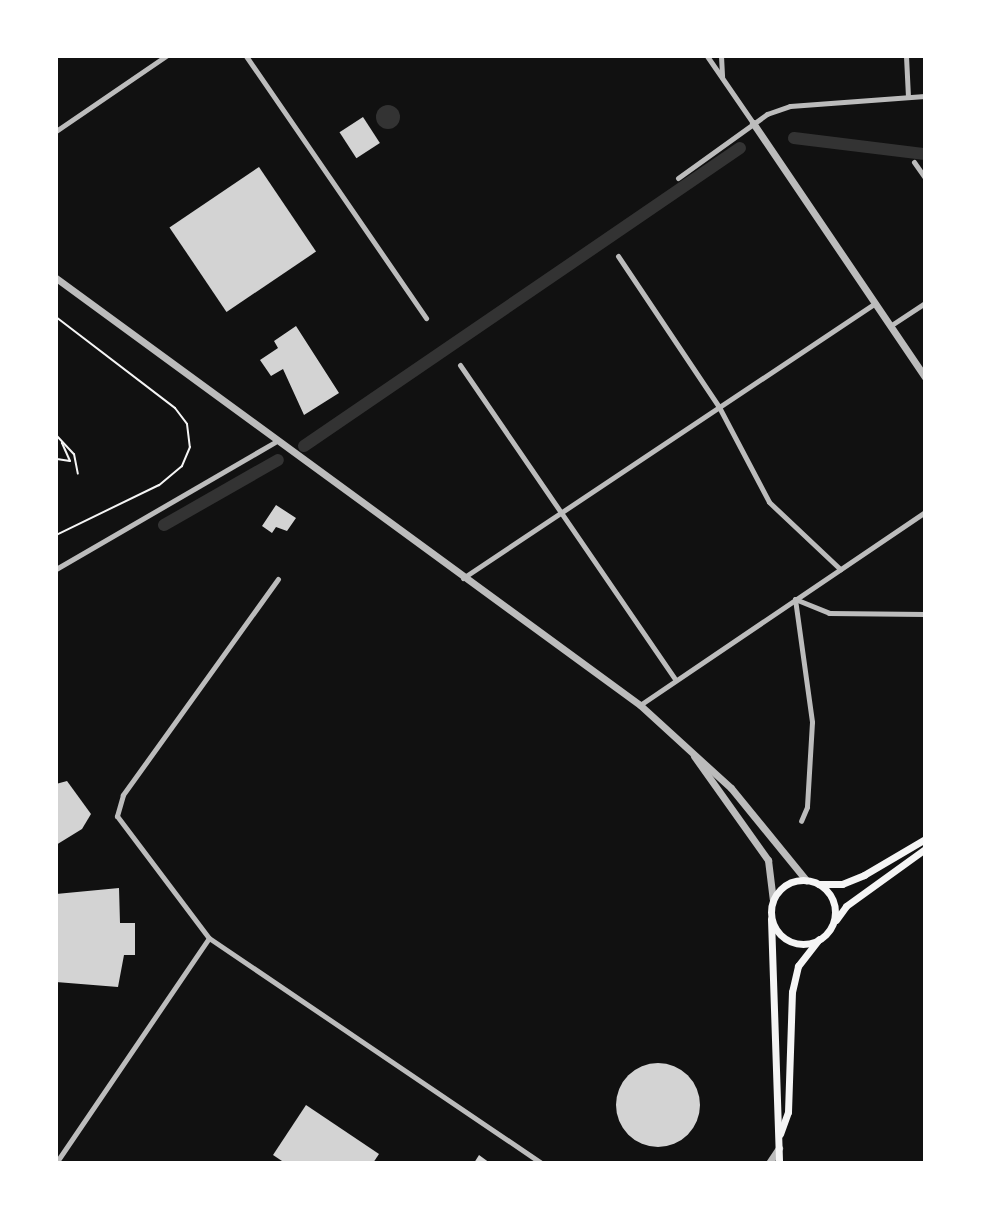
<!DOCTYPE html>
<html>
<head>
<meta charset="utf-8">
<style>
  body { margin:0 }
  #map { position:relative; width:981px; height:1219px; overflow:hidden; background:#111; font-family:"Varela Round",sans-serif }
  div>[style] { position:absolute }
  .water>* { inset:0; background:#333 }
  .round { border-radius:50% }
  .canal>* { height:12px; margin:-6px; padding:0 6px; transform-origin:6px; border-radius:6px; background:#333 }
  .building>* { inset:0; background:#d3d3d3; transform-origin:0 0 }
  .path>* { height:2px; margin:-1px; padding:0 1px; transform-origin:1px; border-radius:1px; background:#f5f5f5 }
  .minor>* { height:5px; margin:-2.5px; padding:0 2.5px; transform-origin:2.5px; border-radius:2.5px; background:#bcbcbc }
  .tertiary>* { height:7px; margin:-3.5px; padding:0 3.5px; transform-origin:3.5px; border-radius:3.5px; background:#bcbcbc }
  .secondary>* { height:7px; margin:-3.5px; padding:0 3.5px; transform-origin:3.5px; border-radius:3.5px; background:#f5f5f5 }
  .secondary>.ring { margin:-3.5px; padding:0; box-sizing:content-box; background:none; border:7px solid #f5f5f5; border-radius:50% }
  span { translate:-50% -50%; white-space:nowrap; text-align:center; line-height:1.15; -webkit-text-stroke:8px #fff; paint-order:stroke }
  .frame { position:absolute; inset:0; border:58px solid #fff; pointer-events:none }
</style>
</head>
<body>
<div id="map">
  <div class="water">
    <div class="round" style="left:376px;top:105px;width:24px;height:24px"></div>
  </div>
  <div class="canal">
    <div style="left:794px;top:138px;width:132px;rotate:7deg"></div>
    <div style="left:304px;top:446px;width:528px;rotate:-34.35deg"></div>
    <div style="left:164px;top:525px;width:131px;rotate:-29.7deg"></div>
  </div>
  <div class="building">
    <div style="left:363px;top:117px;width:31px;height:28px;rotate:57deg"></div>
    <div style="left:259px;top:167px;width:102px;height:108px;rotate:56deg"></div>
    <div style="clip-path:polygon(296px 326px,339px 393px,304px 415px,283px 369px,271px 376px,260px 360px,278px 348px,274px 341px)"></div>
    <div style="clip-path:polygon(276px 505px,296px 518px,287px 531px,276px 527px,272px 533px,262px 526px)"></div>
    <div style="clip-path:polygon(67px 781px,91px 814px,82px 829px,56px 845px,56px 784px)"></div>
    <div style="clip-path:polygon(119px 888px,120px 923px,135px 923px,135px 955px,124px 955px,118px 987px,56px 982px,56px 894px)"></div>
    <div class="round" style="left:616px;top:1063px;width:84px;height:84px"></div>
    <div style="clip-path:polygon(306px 1105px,379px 1154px,373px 1163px,285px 1163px,273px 1155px)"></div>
    <div style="clip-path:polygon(479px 1155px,490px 1163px,474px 1163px)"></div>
  </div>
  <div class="path">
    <div style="left:56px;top:317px;width:150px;rotate:37.4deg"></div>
    <div style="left:175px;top:408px;width:20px;rotate:53deg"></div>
    <div style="left:187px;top:424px;width:23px;rotate:83deg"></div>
    <div style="left:190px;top:447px;width:21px;rotate:113deg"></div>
    <div style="left:182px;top:466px;width:30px;rotate:140deg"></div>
    <div style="left:159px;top:485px;width:114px;rotate:154.1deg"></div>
    <div style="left:56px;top:435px;width:26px;rotate:47deg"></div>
    <div style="left:74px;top:454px;width:20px;rotate:79deg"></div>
    <div style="left:57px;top:459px;width:13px;rotate:9deg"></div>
    <div style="left:70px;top:461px;width:20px;rotate:-114deg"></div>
    <div style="left:56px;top:473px;width:14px;rotate:-86deg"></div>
  </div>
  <div class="minor">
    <div style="left:246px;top:56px;width:318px;rotate:55.5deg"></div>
    <div style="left:707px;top:56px;width:81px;rotate:55.5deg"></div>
    <div style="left:721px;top:56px;width:21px;rotate:87deg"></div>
    <div style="left:906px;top:56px;width:41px;rotate:87.2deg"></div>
    <div style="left:56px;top:131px;width:133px;rotate:-34.3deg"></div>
    <div style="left:914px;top:162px;width:19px;rotate:55deg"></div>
    <div style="left:678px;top:178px;width:110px;rotate:-35.7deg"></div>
    <div style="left:767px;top:114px;width:24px;rotate:-19deg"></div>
    <div style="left:790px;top:106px;width:135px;rotate:-4.2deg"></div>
    <div style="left:618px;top:256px;width:182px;rotate:56.2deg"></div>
    <div style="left:719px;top:407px;width:107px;rotate:62.2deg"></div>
    <div style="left:769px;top:502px;width:98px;rotate:43.3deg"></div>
    <div style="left:890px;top:326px;width:42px;rotate:-33.3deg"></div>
    <div style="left:460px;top:365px;width:381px;rotate:55.6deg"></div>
    <div style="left:56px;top:569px;width:253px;rotate:-30.1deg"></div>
    <div style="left:463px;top:578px;width:495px;rotate:-33.7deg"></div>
    <div style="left:278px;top:579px;width:266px;rotate:125.7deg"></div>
    <div style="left:123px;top:795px;width:22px;rotate:106deg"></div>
    <div style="left:117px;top:816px;width:153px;rotate:53deg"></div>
    <div style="left:209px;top:938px;width:401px;rotate:34.1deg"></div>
    <div style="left:795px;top:599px;width:124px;rotate:82.1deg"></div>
    <div style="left:812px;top:722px;width:85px;rotate:93.4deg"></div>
    <div style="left:807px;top:807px;width:15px;rotate:113deg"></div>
    <div style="left:795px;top:599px;width:37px;rotate:22deg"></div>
    <div style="left:829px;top:613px;width:96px;rotate:0.6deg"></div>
    <div style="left:640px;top:705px;width:344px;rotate:-34.1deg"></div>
    <div style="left:56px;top:1163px;width:272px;rotate:-55.8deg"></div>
  </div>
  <div class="tertiary">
    <div style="left:753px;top:123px;width:307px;rotate:55.9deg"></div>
    <div style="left:56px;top:278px;width:723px;rotate:36.17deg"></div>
    <div style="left:640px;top:705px;width:123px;rotate:42.4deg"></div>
    <div style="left:731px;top:788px;width:119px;rotate:50.8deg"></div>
    <div style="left:694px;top:756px;width:128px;rotate:54.6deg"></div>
    <div style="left:768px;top:860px;width:39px;rotate:83deg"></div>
    <div style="left:769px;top:1163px;width:18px;rotate:-56deg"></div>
  </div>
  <div class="secondary">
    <div class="ring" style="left:771px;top:880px;width:57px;height:57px"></div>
    <div style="left:819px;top:884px;width:23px"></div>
    <div style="left:842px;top:884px;width:24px;rotate:-22deg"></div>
    <div style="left:864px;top:875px;width:71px;rotate:-30.5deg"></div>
    <div style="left:771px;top:919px;width:244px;rotate:88.1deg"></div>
    <div style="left:836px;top:920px;width:17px;rotate:-54deg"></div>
    <div style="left:846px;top:906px;width:97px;rotate:-35.8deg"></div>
    <div style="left:780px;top:1134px;width:23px;rotate:-70deg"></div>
    <div style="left:788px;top:1112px;width:120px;rotate:-88.1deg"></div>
    <div style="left:792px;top:992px;width:27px;rotate:-77deg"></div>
    <div style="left:798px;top:966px;width:34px;rotate:-52deg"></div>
  </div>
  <div class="frame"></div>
</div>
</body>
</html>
